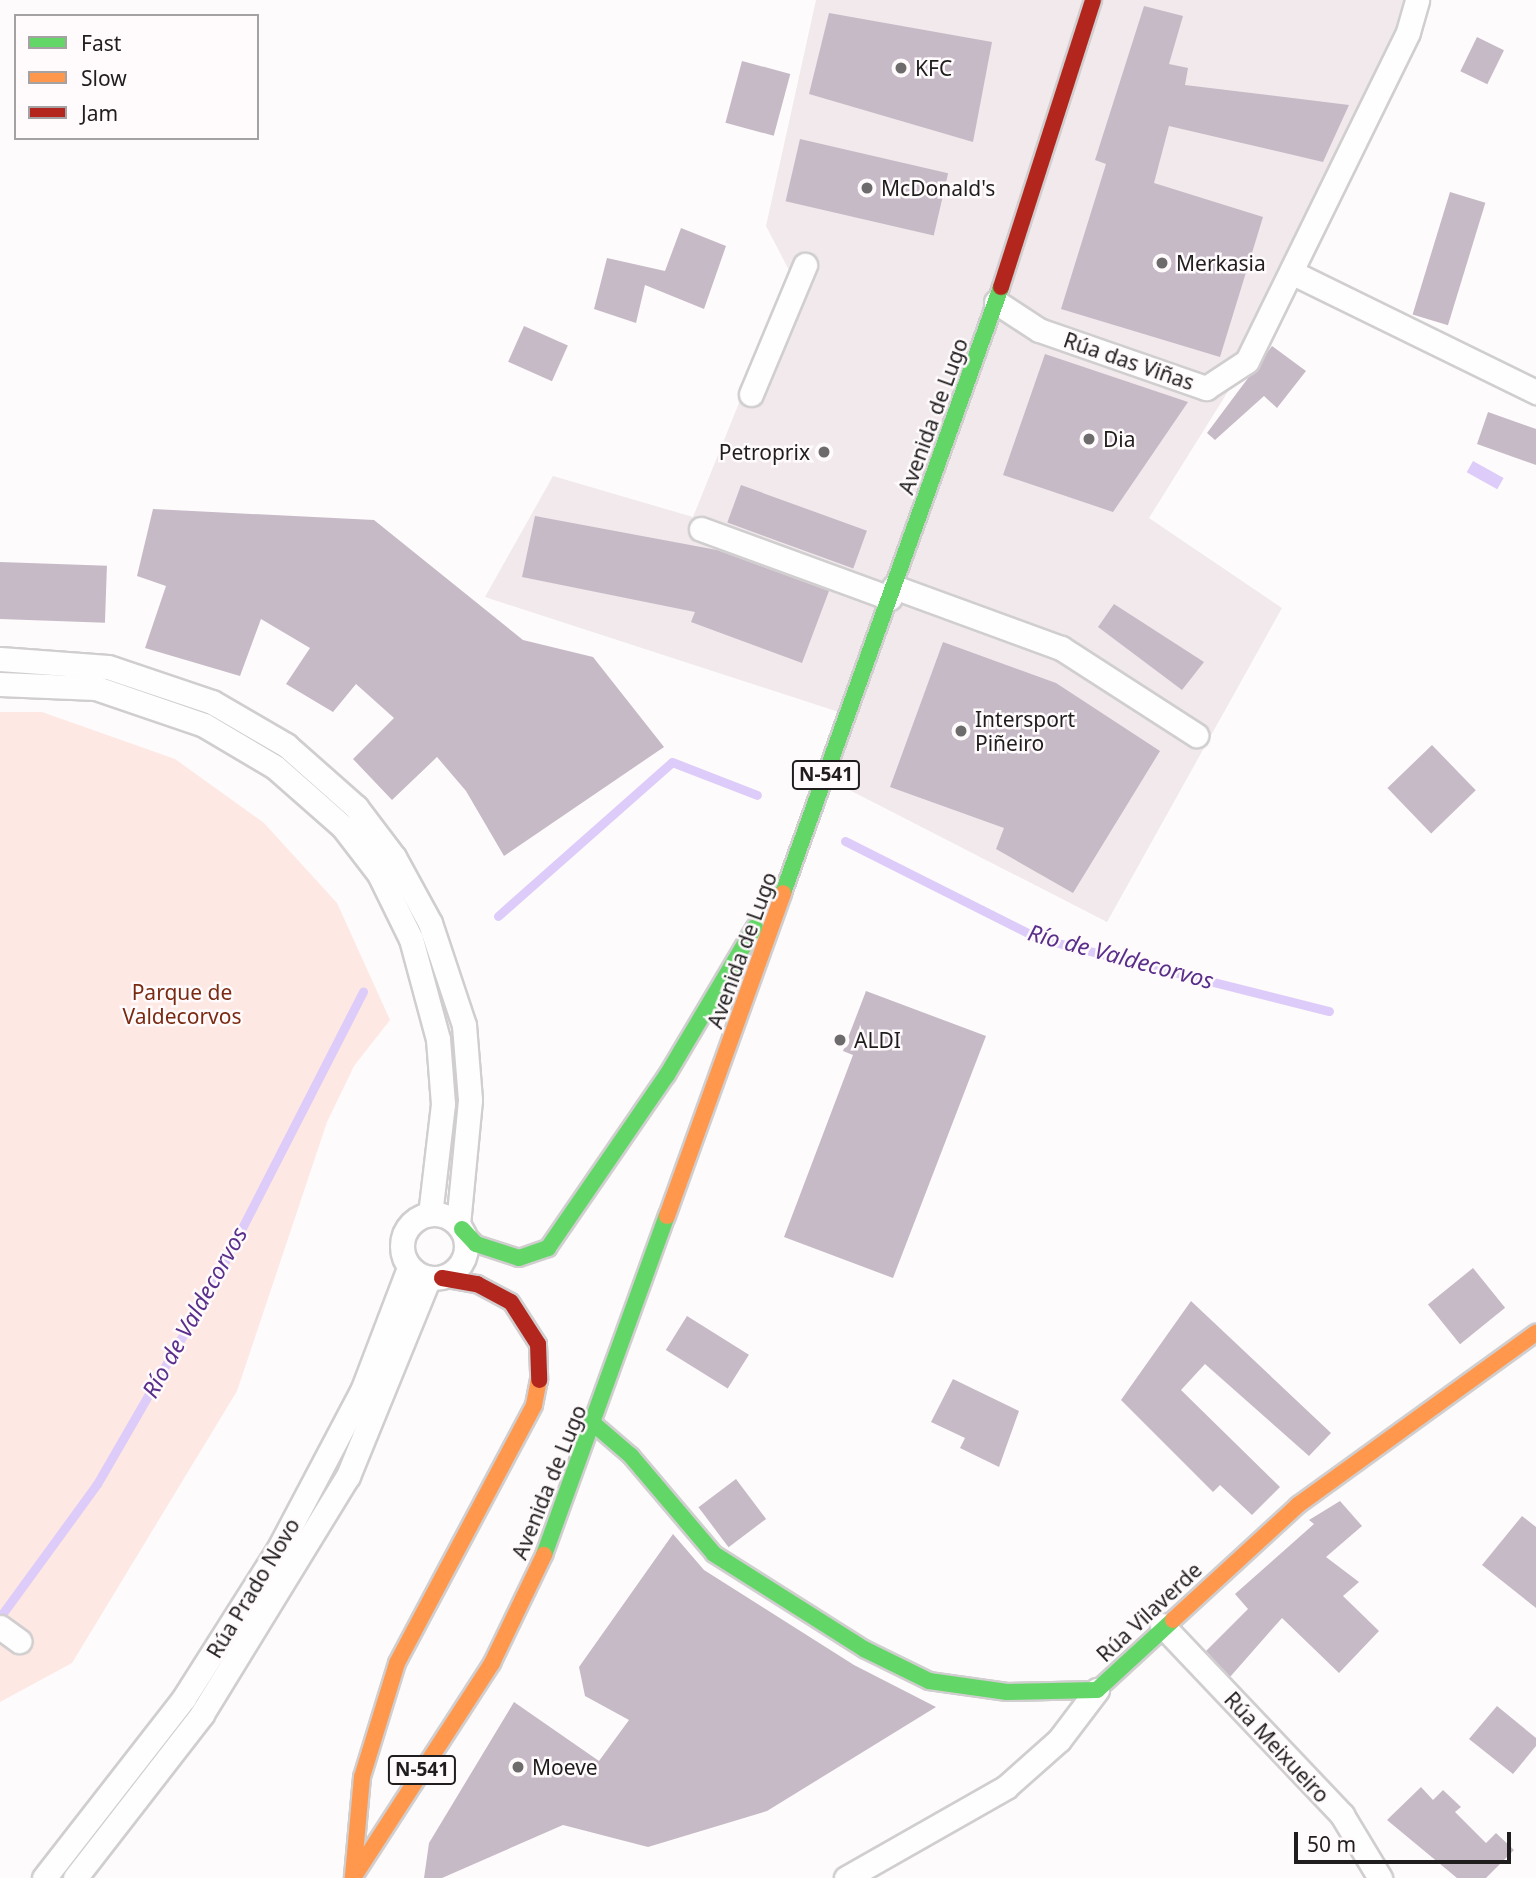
<!DOCTYPE html>
<meta charset="utf-8">
<style>
body{margin:0}
#map{position:relative;width:1536px;height:1878px;overflow:hidden;background:#fefbfc;font-family:"Noto Sans",sans-serif}
div>[style]{position:absolute}
.built>*{inset:0;background:#f1e9ec}
.green>*{inset:0;background:#fde8e3}
.water>*{inset:0;background:#ddcbf9;transform-origin:0 0}
.stream>*{height:9px;margin:-4.5px;padding:0 4.5px;transform-origin:4.5px;border-radius:4.5px;background:#ddcbf9}
.building>*{inset:0;background:#c6bac6;transform-origin:0 0}
.roads{filter:drop-shadow(2px 0 #d0cecf) drop-shadow(-2px 0 #d0cecf) drop-shadow(0 2px #d0cecf) drop-shadow(0 -2px #d0cecf)}
.street>*{height:23px;margin:-11.5px;padding:0 11.5px;transform-origin:11.5px;border-radius:11.5px;background:#fffeff}
.street>.ring{margin:-11.5px;padding:0;box-sizing:content-box;background:none;border:23px solid #fffeff;border-radius:50%}
.fast>*{height:16px;margin:-8px;padding:0 8px;transform-origin:8px;border-radius:8px;background:#63d668}
.slow>*{height:16px;margin:-8px;padding:0 8px;transform-origin:8px;border-radius:8px;background:#ff974d}
.jam>*{height:16px;margin:-8px;padding:0 8px;transform-origin:8px;border-radius:8px;background:#b3261e}
.dots>*{width:19px;height:19px;translate:-50% -50%;box-sizing:border-box;border:4px solid #fffafc;border-radius:50%}
span{translate:-50% -50%;white-space:nowrap;text-align:center;line-height:1.15;-webkit-text-stroke:5px #fffafc;paint-order:stroke}
.shield-label span{padding:2px 5px;background:#fffafc;border:2px solid;border-radius:5px;-webkit-text-stroke-width:0}
.shield-label{font-size:19px;color:#1f1d1e;font-weight:700}
.poi-label{font-size:21px;color:#1f1d1e}
.left{translate:0 -50%;text-align:left}
.right{translate:-100% -50%;text-align:right}
.street-label{font-size:21px;color:#1f1d1e}
.park-label{font-size:21px;color:#7a2a11}
.water-label{font-size:23px;color:#5a2f8b;font-style:italic}
.legend{position:absolute;left:14px;top:14px;width:245px;height:126px;box-sizing:border-box;background:#fffafc;border:2px solid #a5a2a3;margin:0;padding:9px 12px;list-style:none;font-size:21px;color:#1f1d1e}
.legend li{display:flex;align-items:center;gap:14px;height:35px}
.legend b{width:35px;border:2px solid #a5a2a3}
.scale{position:absolute;left:1294px;top:1832px;width:217px;height:32px;box-sizing:border-box;border:4px solid #1f1d1e;border-top:0;padding-left:9px;font-size:21px;line-height:24px;white-space:nowrap;color:#1f1d1e;-webkit-text-stroke:5px #fffafc;paint-order:stroke}
</style>
<div id="map">
<div class="built">
<i style="clip-path:polygon(816px 0,1417px 0,1247px 361px,1149px 518px,1282px 608px,1107px 922px,826px 778px,848px 715px,485px 597px,553px 476px,693px 517px,791px 274px,766px 226px)"></i>
</div>
<div class="green">
<i style="clip-path:polygon(0 712px,42px 712px,175px 759px,264px 823px,337px 903px,390px 1020px,354px 1066px,327px 1122px,237px 1391px,72px 1663px,0 1702px)"></i>
</div>
<div class="water">
<i style="left:1473px;top:461px;width:35px;height:13px;rotate:29deg"></i>
</div>
<div class="stream">
<i style="left:845px;top:841px;width:216px;rotate:26.7deg"></i>
<i style="left:1038px;top:938px;width:300px;rotate:14.1deg"></i>
<i style="left:498px;top:916px;width:232px;rotate:-41.5deg"></i>
<i style="left:672px;top:762px;width:91px;rotate:21.2deg"></i>
<i style="left:0;top:1617px;width:165px;rotate:-53.9deg"></i>
<i style="left:97px;top:1484px;width:246px;rotate:-60deg"></i>
<i style="left:220px;top:1271px;width:314px;rotate:-62.9deg"></i>
</div>
<div class="building">
<i style="clip-path:polygon(1144px 6px,1183px 16px,1169px 64px,1188px 68px,1185px 85px,1349px 105px,1323px 162px,1169px 126px,1154px 183px,1263px 217px,1220px 357px,1061px 309px,1106px 164px,1095px 160px)"></i>
<i style="clip-path:polygon(829px 13px,992px 42px,973px 142px,809px 94px)"></i>
<i style="left:1477px;top:37px;width:30px;height:38px;rotate:26deg"></i>
<i style="left:742px;top:61px;width:50px;height:64px;rotate:15deg"></i>
<i style="left:800px;top:139px;width:152px;height:64px;rotate:13deg"></i>
<i style="left:1450px;top:192px;width:37px;height:128px;rotate:17deg"></i>
<i style="clip-path:polygon(681px 228px,726px 246px,704px 309px,645px 285px,636px 323px,594px 309px,607px 258px,665px 271px)"></i>
<i style="left:524px;top:326px;width:48px;height:39px;rotate:24deg"></i>
<i style="clip-path:polygon(1272px 346px,1306px 371px,1277px 408px,1264px 396px,1215px 440px,1207px 433px)"></i>
<i style="clip-path:polygon(1045px 354px,1188px 402px,1113px 512px,1003px 475px)"></i>
<i style="clip-path:polygon(1488px 412px,1536px 429px,1536px 465px,1477px 444px)"></i>
<i style="left:741px;top:485px;width:134px;height:40px;rotate:20deg"></i>
<i style="clip-path:polygon(153px 509px,374px 520px,523px 640px,593px 657px,664px 747px,504px 856px,466px 791px,437px 757px,392px 800px,353px 759px,394px 718px,356px 684px,333px 712px,286px 684px,310px 648px,261px 619px,240px 676px,145px 648px,166px 586px,137px 576px)"></i>
<i style="clip-path:polygon(535px 516px,717px 550px,829px 591px,802px 663px,691px 622px,695px 612px,522px 577px)"></i>
<i style="left:0;top:562px;width:107px;height:57px;rotate:2deg"></i>
<i style="clip-path:polygon(1114px 604px,1204px 662px,1182px 690px,1098px 627px)"></i>
<i style="clip-path:polygon(943px 642px,1056px 683px,1160px 751px,1073px 893px,996px 849px,1004px 828px,890px 787px)"></i>
<i style="left:1432px;top:745px;width:63px;height:62px;rotate:46deg"></i>
<i style="clip-path:polygon(866px 991px,986px 1036px,893px 1278px,784px 1237px,853px 1055px,843px 1051px)"></i>
<i style="left:1473px;top:1268px;width:51px;height:58px;rotate:51deg"></i>
<i style="clip-path:polygon(1191px 1301px,1331px 1433px,1309px 1456px,1205px 1364px,1181px 1390px,1280px 1487px,1252px 1515px,1220px 1485px,1213px 1492px,1121px 1400px)"></i>
<i style="left:687px;top:1316px;width:73px;height:40px;rotate:32deg"></i>
<i style="clip-path:polygon(953px 1379px,1019px 1411px,999px 1467px,960px 1448px,965px 1438px,931px 1422px)"></i>
<i style="left:736px;top:1479px;width:50px;height:47px;rotate:53deg"></i>
<i style="clip-path:polygon(1340px 1501px,1362px 1526px,1326px 1557px,1359px 1582px,1343px 1596px,1379px 1631px,1339px 1673px,1282px 1618px,1230px 1677px,1206px 1651px,1248px 1609px,1235px 1594px,1314px 1524px,1309px 1520px)"></i>
<i style="clip-path:polygon(1522px 1516px,1536px 1527px,1536px 1608px,1482px 1565px)"></i>
<i style="clip-path:polygon(673px 1534px,704px 1570px,854px 1665px,936px 1707px,767px 1811px,648px 1847px,563px 1825px,442px 1878px,424px 1878px,429px 1843px,514px 1702px,599px 1761px,629px 1720px,585px 1696px,579px 1667px)"></i>
<i style="clip-path:polygon(1497px 1706px,1536px 1738px,1536px 1746px,1513px 1774px,1469px 1739px)"></i>
<i style="clip-path:polygon(1421px 1787px,1433px 1800px,1443px 1790px,1461px 1807px,1455px 1812px,1486px 1843px,1496px 1833px,1514px 1850px,1486px 1878px,1457px 1878px,1387px 1820px)"></i>
</div>
<div class="roads">
<div class="street">
<i style="left:1293px;top:273px;width:271px;rotate:26.1deg"></i>
<i style="left:996px;top:302px;width:51px;rotate:33.1deg"></i>
<i style="left:1039px;top:330px;width:177px;rotate:19.2deg"></i>
<i style="left:1206px;top:388px;width:49px;rotate:-33.4deg"></i>
<i style="left:1247px;top:361px;width:366px;rotate:-63.9deg"></i>
<i style="left:1408px;top:32px;width:33px;rotate:-74deg"></i>
<i style="left:751px;top:394px;width:140px;rotate:-67.3deg"></i>
<i style="left:701px;top:529px;width:201px;rotate:20.1deg"></i>
<i style="left:894px;top:587px;width:178px;rotate:20.1deg"></i>
<i style="left:1061px;top:648px;width:161px;rotate:32.8deg"></i>
<i style="left:0;top:659px;width:108px;rotate:4.2deg"></i>
<i style="left:108px;top:667px;width:110px;rotate:18.6deg"></i>
<i style="left:212px;top:702px;width:86px;rotate:30.2deg"></i>
<i style="left:286px;top:745px;width:94px;rotate:41.5deg"></i>
<i style="left:356px;top:807px;width:63px;rotate:52.8deg"></i>
<i style="left:394px;top:857px;width:75px;rotate:61.4deg"></i>
<i style="left:430px;top:923px;width:108px;rotate:71.6deg"></i>
<i style="left:464px;top:1025px;width:75px;rotate:85.4deg"></i>
<i style="left:470px;top:1100px;width:125px;rotate:95.5deg"></i>
<i style="left:0;top:684px;width:96px;rotate:2.4deg"></i>
<i style="left:96px;top:688px;width:114px;rotate:18.9deg"></i>
<i style="left:204px;top:725px;width:82px;rotate:30.6deg"></i>
<i style="left:275px;top:767px;width:91px;rotate:41.4deg"></i>
<i style="left:343px;top:827px;width:59px;rotate:52.5deg"></i>
<i style="left:379px;top:874px;width:72px;rotate:63.8deg"></i>
<i style="left:411px;top:939px;width:104px;rotate:74.9deg"></i>
<i style="left:438px;top:1039px;width:65px;rotate:85.6deg"></i>
<i style="left:443px;top:1104px;width:111px;rotate:96.7deg"></i>
<i class="ring" style="left:402px;top:1214px;width:41px;height:41px"></i>
<i style="left:1162px;top:1625px;width:262px;rotate:46.5deg"></i>
<i style="left:1342px;top:1815px;width:74px;rotate:58.9deg"></i>
<i style="left:0;top:1627px;width:24px;rotate:36deg"></i>
<i style="left:44px;top:1878px;width:228px;rotate:-52.1deg"></i>
<i style="left:184px;top:1698px;width:175px;rotate:-57.6deg"></i>
<i style="left:278px;top:1550px;width:180px;rotate:-62.2deg"></i>
<i style="left:362px;top:1391px;width:132px;rotate:-69.1deg"></i>
<i style="left:75px;top:1878px;width:207px;rotate:-52.2deg"></i>
<i style="left:202px;top:1714px;width:279px;rotate:-58.5deg"></i>
<i style="left:348px;top:1476px;width:214px;rotate:-67.8deg"></i>
<i style="left:846px;top:1878px;width:184px;rotate:-29.6deg"></i>
<i style="left:1006px;top:1787px;width:71px;rotate:-41.6deg"></i>
<i style="left:1059px;top:1740px;width:63px;rotate:-52.8deg"></i>
</div>
<div class="fast">
<i style="left:783px;top:893px;width:644px;rotate:-70.21deg"></i>
<i style="left:462px;top:1229px;width:21px;rotate:47deg"></i>
<i style="left:476px;top:1244px;width:45px;rotate:18deg"></i>
<i style="left:519px;top:1258px;width:31px;rotate:-19deg"></i>
<i style="left:548px;top:1248px;width:210px;rotate:-55.5deg"></i>
<i style="left:667px;top:1075px;width:172px;rotate:-59.3deg"></i>
<i style="left:595px;top:1425px;width:48px;rotate:40.7deg"></i>
<i style="left:631px;top:1456px;width:128px;rotate:49.7deg"></i>
<i style="left:714px;top:1554px;width:178px;rotate:32.3deg"></i>
<i style="left:864px;top:1649px;width:72px;rotate:26.2deg"></i>
<i style="left:929px;top:1681px;width:79px;rotate:8deg"></i>
<i style="left:1007px;top:1692px;width:90px;rotate:-1.3deg"></i>
<i style="left:1097px;top:1690px;width:103px;rotate:-42.6deg"></i>
<i style="left:544px;top:1555px;width:361px;rotate:-70.1deg"></i>
</div>
<div class="slow">
<i style="left:667px;top:1216px;width:343px;rotate:-70.2deg"></i>
<i style="left:1173px;top:1620px;width:170px;rotate:-42.6deg"></i>
<i style="left:1298px;top:1505px;width:294px;rotate:-35.9deg"></i>
<i style="left:353px;top:1876px;width:99px;rotate:-84.8deg"></i>
<i style="left:362px;top:1777px;width:119px;rotate:-72.9deg"></i>
<i style="left:397px;top:1663px;width:292px;rotate:-62deg"></i>
<i style="left:534px;top:1405px;width:25px;rotate:-79deg"></i>
<i style="left:353px;top:1878px;width:256px;rotate:-57.1deg"></i>
<i style="left:492px;top:1663px;width:120px;rotate:-64.3deg"></i>
</div>
<div class="jam">
<i style="left:1001px;top:287px;width:301px;rotate:-72.2deg"></i>
<i style="left:442px;top:1278px;width:36px;rotate:10deg"></i>
<i style="left:477px;top:1284px;width:38px;rotate:28deg"></i>
<i style="left:511px;top:1302px;width:50px;rotate:57.3deg"></i>
<i style="left:538px;top:1344px;width:36px;rotate:88deg"></i>
</div>
</div>
<div class="dots">
<i style="left:901px;top:68px;background:#6d6b6c"></i>
<i style="left:867px;top:188px;background:#6d6b6c"></i>
<i style="left:1162px;top:263px;background:#6d6b6c"></i>
<i style="left:1089px;top:439px;background:#6d6b6c"></i>
<i style="left:824px;top:452px;background:#6d6b6c"></i>
<i style="left:961px;top:731px;background:#6d6b6c"></i>
<i style="left:840px;top:1040px;background:#6d6b6c"></i>
<i style="left:518px;top:1767px;background:#6d6b6c"></i>
</div>
<div class="shield-label">
<span style="left:826px;top:775px">N-541</span>
<span style="left:422px;top:1770px">N-541</span>
</div>
<div class="poi-label">
<span class="left" style="left:915px;top:68px">KFC</span>
<span class="left" style="left:881px;top:188px">McDonald's</span>
<span class="left" style="left:1176px;top:263px">Merkasia</span>
<span class="left" style="left:1103px;top:439px">Dia</span>
<span class="right" style="left:810px;top:452px">Petroprix</span>
<span class="left" style="left:975px;top:731px">Intersport<br>Piñeiro</span>
<span class="left" style="left:854px;top:1040px">ALDI</span>
<span class="left" style="left:532px;top:1767px">Moeve</span>
</div>
<div class="street-label">
<span style="left:1129px;top:361px;rotate:19deg">Rúa das Viñas</span>
<span style="left:933px;top:416px;rotate:-70deg">Avenida de Lugo</span>
<span style="left:742px;top:950px;rotate:-70deg">Avenida de Lugo</span>
<span style="left:549px;top:1482px;rotate:-68deg">Avenida de Lugo</span>
<span style="left:253px;top:1588px;rotate:-59deg">Rúa Prado Novo</span>
<span style="left:1149px;top:1612px;rotate:-43deg">Rúa Vilaverde</span>
<span style="left:1277px;top:1747px;rotate:47deg">Rúa Meixueiro</span>
</div>
<div class="park-label">
<span style="left:182px;top:1004px">Parque de<br>Valdecorvos</span>
</div>
<div class="water-label">
<span style="left:1121px;top:956px;rotate:15deg">Río de Valdecorvos</span>
<span style="left:194px;top:1312px;rotate:-61deg">Río de Valdecorvos</span>
</div>
<ul class="legend">
<li><b style="height:9px;background:#63d668"></b>Fast</li>
<li><b style="height:9px;background:#ff974d"></b>Slow</li>
<li><b style="height:9px;background:#b3261e"></b>Jam</li>
</ul>
<div class="scale">50 m</div>
</div>
